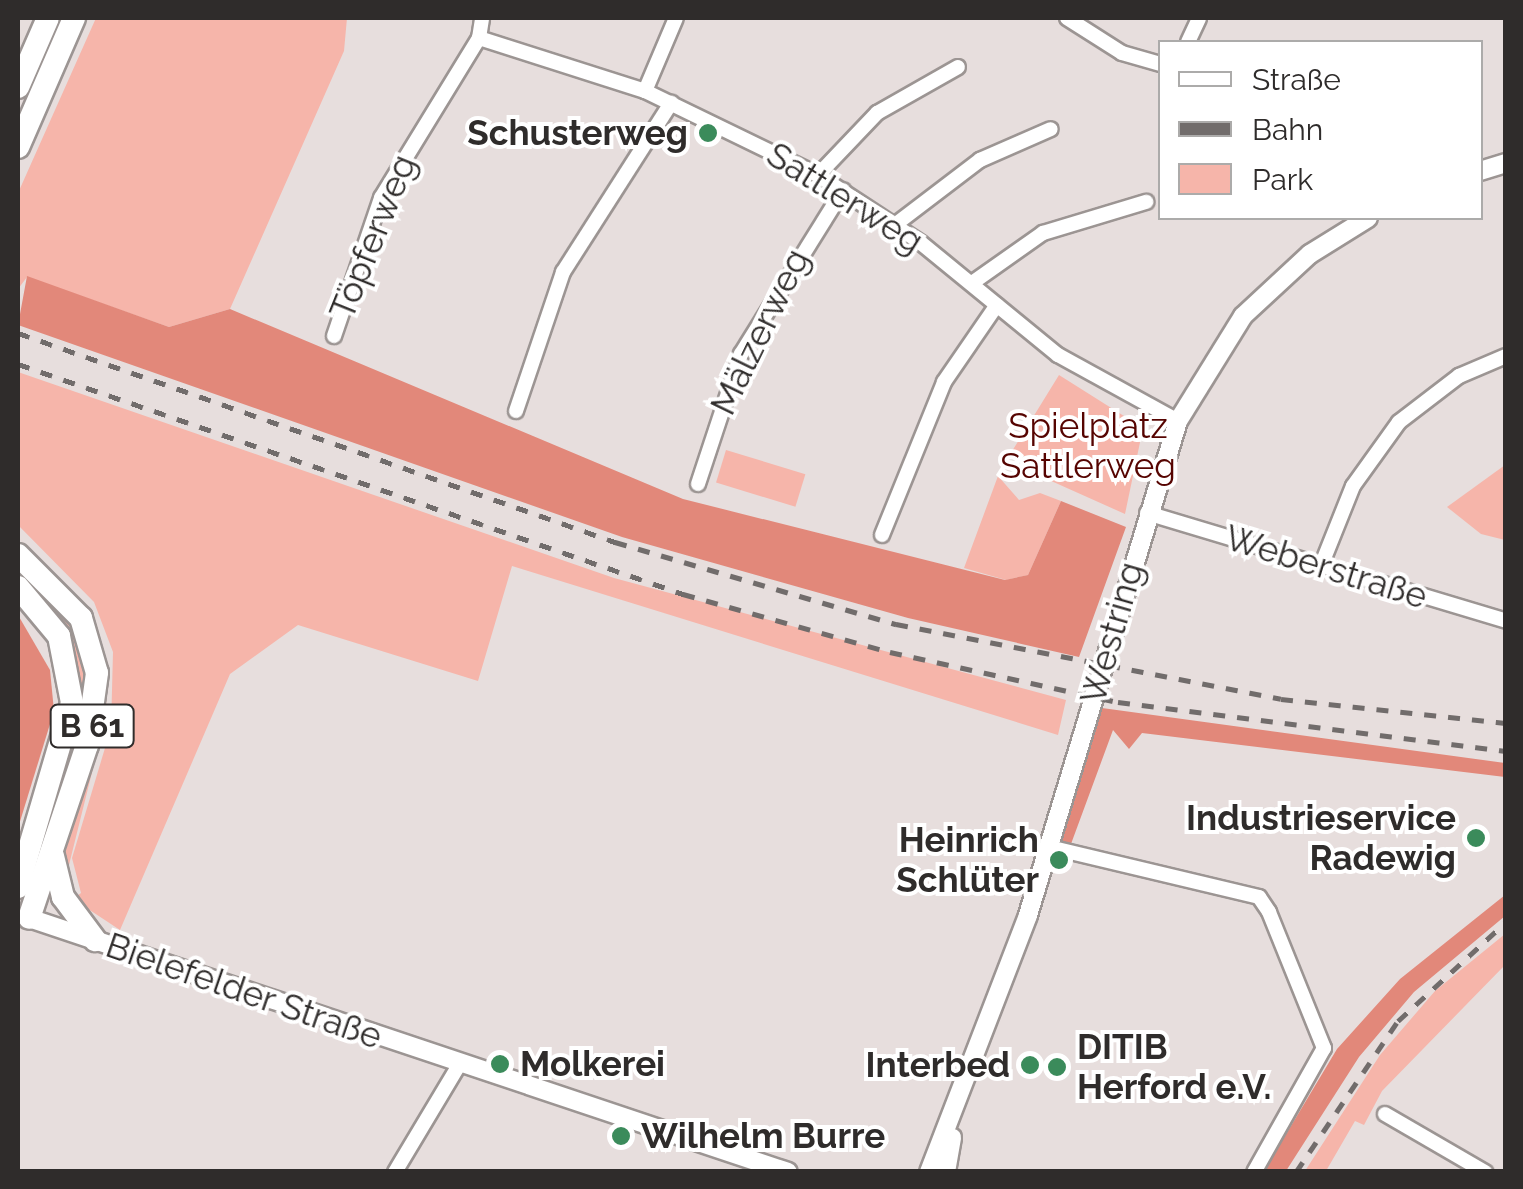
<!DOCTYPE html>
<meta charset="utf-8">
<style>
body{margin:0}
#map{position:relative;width:1523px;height:1189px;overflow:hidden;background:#e7dedd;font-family:Raleway,sans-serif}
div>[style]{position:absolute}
.green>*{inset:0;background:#f6b5aa;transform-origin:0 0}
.forest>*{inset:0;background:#e2887a}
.roads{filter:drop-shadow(2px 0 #9c9593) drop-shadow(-2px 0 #9c9593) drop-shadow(0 2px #9c9593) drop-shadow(0 -2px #9c9593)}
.minor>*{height:14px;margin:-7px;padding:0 7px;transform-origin:7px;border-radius:7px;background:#fff}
.tertiary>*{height:18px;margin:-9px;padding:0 9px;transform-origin:9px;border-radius:9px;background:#fff}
.trunk>*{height:22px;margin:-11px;padding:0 11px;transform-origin:11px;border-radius:11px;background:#fff}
.rail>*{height:5px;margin-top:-2.5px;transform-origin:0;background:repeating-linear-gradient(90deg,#716c6b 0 12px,transparent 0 24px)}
.dots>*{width:28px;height:28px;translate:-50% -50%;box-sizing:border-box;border:5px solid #fff;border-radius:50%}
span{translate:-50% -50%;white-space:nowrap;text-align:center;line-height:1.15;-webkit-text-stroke:8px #fff;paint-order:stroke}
.shield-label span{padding:2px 8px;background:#fff;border:2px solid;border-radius:8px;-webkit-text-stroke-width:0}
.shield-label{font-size:32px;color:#2f2c2b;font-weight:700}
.poi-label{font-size:35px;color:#2f2c2b;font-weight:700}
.right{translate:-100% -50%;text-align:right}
.left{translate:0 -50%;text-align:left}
.street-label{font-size:35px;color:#2f2c2b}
.park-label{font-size:35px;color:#560401}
.frame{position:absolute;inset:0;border:20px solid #2f2c2b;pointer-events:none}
.legend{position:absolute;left:1158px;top:40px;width:325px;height:180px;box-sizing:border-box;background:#fff;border:2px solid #acabaa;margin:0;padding:12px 18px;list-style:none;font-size:30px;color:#2f2c2b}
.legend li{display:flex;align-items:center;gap:20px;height:50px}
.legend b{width:50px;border:2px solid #acabaa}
</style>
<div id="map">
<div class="green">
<i style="clip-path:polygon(96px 18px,347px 18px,344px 51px,230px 309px,169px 327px,27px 277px,18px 289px,18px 193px)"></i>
<i style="clip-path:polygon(18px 372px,614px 578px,1066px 700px,1058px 735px,512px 566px,478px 681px,298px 625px,230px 674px,120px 930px,73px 899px,81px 893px,72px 858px,111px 728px,113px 652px,94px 602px,18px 525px)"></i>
<i style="clip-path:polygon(1059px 375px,1143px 428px,1125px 514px,1049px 480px,1036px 456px,1009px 456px)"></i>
<i style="left:726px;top:450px;width:83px;height:34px;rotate:17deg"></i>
<i style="clip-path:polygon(1505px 465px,1506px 465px,1505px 540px,1481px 534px,1447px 507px)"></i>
<i style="clip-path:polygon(998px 476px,1019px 500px,1040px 493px,1061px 501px,1028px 575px,1006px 580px,964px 568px)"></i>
<i style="clip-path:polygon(18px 537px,86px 606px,107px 669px,106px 716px,67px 873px,62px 855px,101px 722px,74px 595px)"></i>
<i style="clip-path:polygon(18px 563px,60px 600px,86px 653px,89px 712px,29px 884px,79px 710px,65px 631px,18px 577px)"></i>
<i style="clip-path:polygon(1505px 934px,1505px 965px,1382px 1091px,1364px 1125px,1355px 1121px,1326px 1171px,1305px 1171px,1380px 1055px,1435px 991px)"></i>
</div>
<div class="forest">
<i style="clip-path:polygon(27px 276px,169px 327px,230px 309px,683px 499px,1005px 580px,1028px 575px,1061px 501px,1126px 527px,1079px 657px,908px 618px,622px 537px,18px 325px)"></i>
<i style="clip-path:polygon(18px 615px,50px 670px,54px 711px,18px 828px)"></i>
<i style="clip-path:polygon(1102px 708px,1505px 763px,1505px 777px,1142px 733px,1129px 749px,1113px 730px,1064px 863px,1055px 862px)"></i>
<i style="clip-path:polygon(1505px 895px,1505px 916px,1414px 992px,1359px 1057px,1286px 1171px,1264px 1171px,1337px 1049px,1400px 979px)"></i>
</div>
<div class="roads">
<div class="minor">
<i style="left:1067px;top:18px;width:65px;rotate:32.5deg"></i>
<i style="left:1122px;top:53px;width:40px;rotate:16deg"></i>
<i style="left:479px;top:38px;width:174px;rotate:17.7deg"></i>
<i style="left:645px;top:91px;width:192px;rotate:25.9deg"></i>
<i style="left:818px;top:175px;width:123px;rotate:33.4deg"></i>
<i style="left:921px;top:243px;width:177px;rotate:39.3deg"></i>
<i style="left:1058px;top:355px;width:137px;rotate:28.8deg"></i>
<i style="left:1188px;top:42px;width:26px;rotate:-65deg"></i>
<i style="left:645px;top:91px;width:79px;rotate:-67deg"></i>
<i style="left:818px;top:175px;width:86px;rotate:-46.4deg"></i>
<i style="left:877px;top:113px;width:93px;rotate:-29.6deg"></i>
<i style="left:896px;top:224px;width:106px;rotate:-37.3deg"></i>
<i style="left:980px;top:160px;width:77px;rotate:-23.6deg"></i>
<i style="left:972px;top:283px;width:87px;rotate:-35.2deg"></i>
<i style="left:1043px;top:233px;width:108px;rotate:-16.8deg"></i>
<i style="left:334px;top:336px;width:146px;rotate:-71.2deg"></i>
<i style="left:381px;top:198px;width:188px;rotate:-58.5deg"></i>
<i style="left:479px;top:38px;width:20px;rotate:-81deg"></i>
<i style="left:516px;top:411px;width:147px;rotate:-71.3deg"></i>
<i style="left:563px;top:272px;width:201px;rotate:-57.4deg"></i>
<i style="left:698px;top:484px;width:137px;rotate:-71.7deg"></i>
<i style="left:741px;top:354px;width:193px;rotate:-58.1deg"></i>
<i style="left:1147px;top:513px;width:375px;rotate:16.7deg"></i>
<i style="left:882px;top:535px;width:165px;rotate:-67.9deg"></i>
<i style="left:944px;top:382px;width:93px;rotate:-55.5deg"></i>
<i style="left:1321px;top:566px;width:86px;rotate:-68.2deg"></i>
<i style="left:1353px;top:486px;width:79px;rotate:-54.3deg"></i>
<i style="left:1399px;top:422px;width:76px;rotate:-37.5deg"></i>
<i style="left:1459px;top:376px;width:51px;rotate:-23.1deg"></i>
<i style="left:1049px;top:847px;width:216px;rotate:13.4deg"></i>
<i style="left:1259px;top:897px;width:18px;rotate:56deg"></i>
<i style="left:1269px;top:912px;width:147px;rotate:68deg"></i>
<i style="left:1324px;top:1048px;width:142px;rotate:119.4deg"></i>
<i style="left:1385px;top:1114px;width:116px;rotate:30.1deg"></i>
<i style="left:395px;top:1172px;width:125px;rotate:-59.1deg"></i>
</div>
<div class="tertiary">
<i style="left:1480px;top:171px;width:27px;rotate:-17deg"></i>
<i style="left:29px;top:918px;width:800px;rotate:18.5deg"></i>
<i style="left:929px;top:1172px;width:275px;rotate:-68.9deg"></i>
<i style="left:1028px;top:915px;width:516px;rotate:-73.11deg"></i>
<i style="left:1178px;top:421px;width:123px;rotate:-58.2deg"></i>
<i style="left:1243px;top:316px;width:91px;rotate:-42.8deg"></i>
<i style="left:1310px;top:254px;width:68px;rotate:-31.8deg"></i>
<i style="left:946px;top:1172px;width:35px;rotate:-80deg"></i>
</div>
<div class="trunk">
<i style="left:18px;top:87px;width:75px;rotate:-66.5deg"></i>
<i style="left:18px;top:147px;width:141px;rotate:-66.5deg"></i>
<i style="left:18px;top:555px;width:89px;rotate:45deg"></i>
<i style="left:81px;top:618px;width:57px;rotate:73.8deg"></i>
<i style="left:97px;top:673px;width:73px;rotate:97.9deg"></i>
<i style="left:87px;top:745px;width:182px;rotate:108.5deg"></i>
<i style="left:18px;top:587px;width:64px;rotate:50.1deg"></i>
<i style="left:59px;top:636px;width:68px;rotate:79deg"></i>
<i style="left:72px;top:703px;width:192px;rotate:106.4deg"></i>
<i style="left:53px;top:856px;width:42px;rotate:76.3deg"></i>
<i style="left:63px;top:897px;width:54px;rotate:53.3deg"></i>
</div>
</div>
<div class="rail">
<i style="left:18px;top:333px;width:633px;rotate:19.29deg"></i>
<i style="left:615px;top:542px;width:293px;rotate:16.3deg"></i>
<i style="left:896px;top:624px;width:392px;rotate:11deg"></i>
<i style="left:1281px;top:699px;width:226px;rotate:6.1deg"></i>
<i style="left:18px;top:364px;width:704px;rotate:19.08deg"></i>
<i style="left:683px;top:594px;width:215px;rotate:15.7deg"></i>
<i style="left:890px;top:652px;width:233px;rotate:12.4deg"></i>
<i style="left:1118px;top:702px;width:391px;rotate:7.2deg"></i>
<i style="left:1296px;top:1172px;width:182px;rotate:-56deg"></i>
<i style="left:1398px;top:1021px;width:147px;rotate:-42.5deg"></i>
</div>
<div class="dots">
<i style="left:708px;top:133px;background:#3b8b5b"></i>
<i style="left:1476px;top:838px;background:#3b8b5b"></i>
<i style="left:1059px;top:860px;background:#3b8b5b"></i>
<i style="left:500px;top:1064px;background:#3b8b5b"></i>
<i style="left:1030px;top:1065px;background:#3b8b5b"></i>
<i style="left:1057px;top:1067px;background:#3b8b5b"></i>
<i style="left:621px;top:1136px;background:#3b8b5b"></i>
</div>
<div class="shield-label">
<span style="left:92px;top:726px">B 61</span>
</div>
<div class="poi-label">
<span class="right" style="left:688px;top:133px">Schusterweg</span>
<span class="right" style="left:1456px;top:838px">Industrieservice<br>Radewig</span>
<span class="right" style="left:1039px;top:860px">Heinrich<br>Schlüter</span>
<span class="left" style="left:1077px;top:1067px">DITIB<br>Herford e.V.</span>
<span class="left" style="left:520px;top:1064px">Molkerei</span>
<span class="right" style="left:1010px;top:1065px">Interbed</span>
<span class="left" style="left:641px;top:1136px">Wilhelm Burre</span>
</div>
<div class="street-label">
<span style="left:845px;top:198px;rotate:32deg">Sattlerweg</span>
<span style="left:373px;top:237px;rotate:-68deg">Töpferweg</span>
<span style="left:760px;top:332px;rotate:-64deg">Mälzerweg</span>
<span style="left:1326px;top:567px;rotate:17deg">Weberstraße</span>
<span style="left:1112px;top:633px;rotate:-74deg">Westring</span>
<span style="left:244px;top:991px;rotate:19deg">Bielefelder Straße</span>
</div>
<div class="park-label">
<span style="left:1088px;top:446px">Spielplatz<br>Sattlerweg</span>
</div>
<div class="frame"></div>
<ul class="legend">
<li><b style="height:12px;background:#fff"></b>Straße</li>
<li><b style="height:12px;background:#716c6b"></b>Bahn</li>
<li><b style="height:28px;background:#f6b5aa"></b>Park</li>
</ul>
</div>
